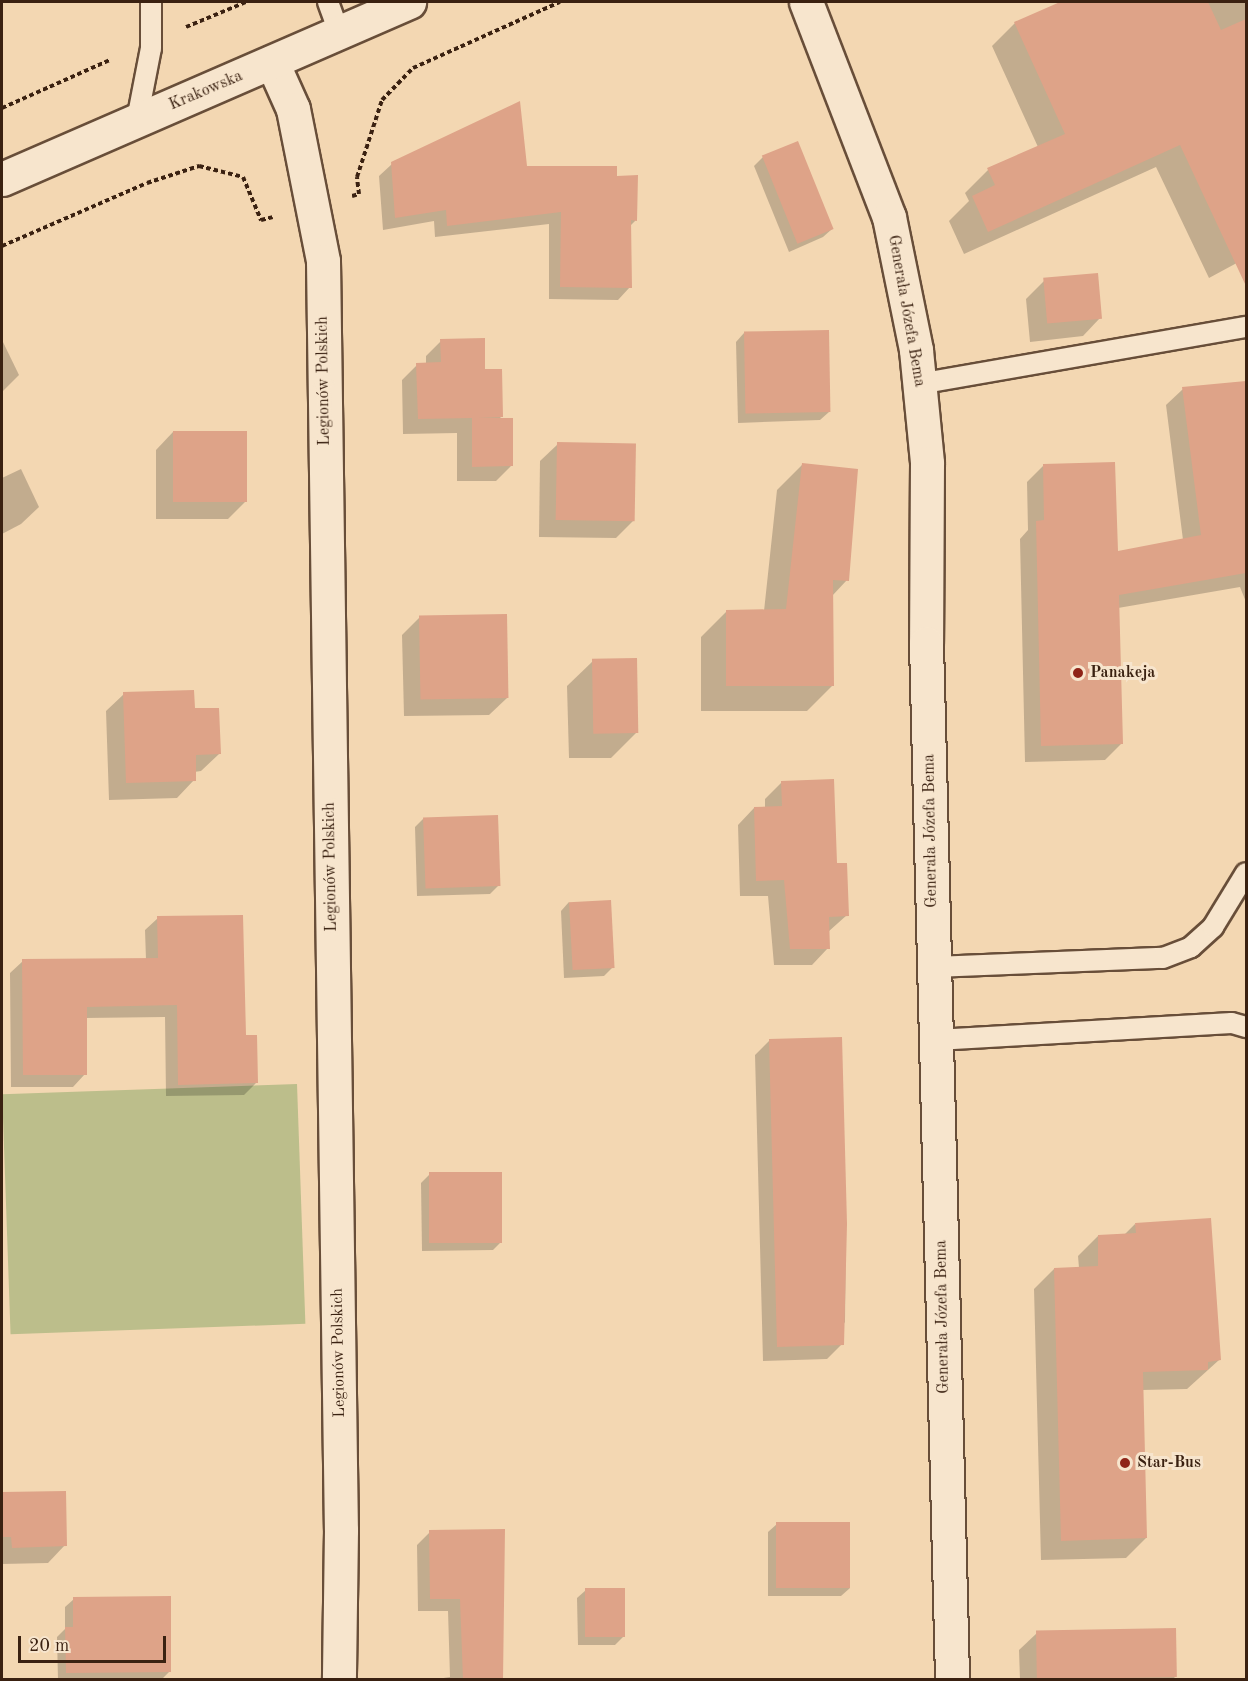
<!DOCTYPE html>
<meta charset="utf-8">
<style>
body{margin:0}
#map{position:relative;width:1248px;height:1681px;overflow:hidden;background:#f3d7b2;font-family:"Old Standard TT",serif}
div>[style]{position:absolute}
.green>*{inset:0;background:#bcbe8b;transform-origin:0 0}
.shadow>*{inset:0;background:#0003}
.building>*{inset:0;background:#dea388;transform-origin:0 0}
.path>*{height:4px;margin-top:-2px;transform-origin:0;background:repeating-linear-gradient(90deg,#3a2111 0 4.5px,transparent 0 7.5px)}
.roads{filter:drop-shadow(2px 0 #684e39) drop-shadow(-2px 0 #684e39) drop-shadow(0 2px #684e39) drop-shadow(0 -2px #684e39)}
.service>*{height:20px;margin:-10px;padding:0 10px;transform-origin:10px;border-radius:10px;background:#f7e5cd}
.minor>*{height:33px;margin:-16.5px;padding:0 16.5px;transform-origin:16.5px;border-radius:16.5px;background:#f7e5cd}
.secondary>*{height:33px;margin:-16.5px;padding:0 16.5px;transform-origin:16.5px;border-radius:16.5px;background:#f7e5cd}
.dots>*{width:16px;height:16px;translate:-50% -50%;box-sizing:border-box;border:3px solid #f7e5cd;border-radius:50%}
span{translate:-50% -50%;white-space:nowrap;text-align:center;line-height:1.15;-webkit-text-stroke:6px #f7e5cd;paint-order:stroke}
.street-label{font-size:16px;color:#3a2111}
.poi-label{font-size:16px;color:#3a2111;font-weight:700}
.left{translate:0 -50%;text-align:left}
.frame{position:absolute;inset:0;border:3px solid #3a2111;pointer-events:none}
.scale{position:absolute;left:18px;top:1636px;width:148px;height:27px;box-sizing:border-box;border:3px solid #3a2111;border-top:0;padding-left:8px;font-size:18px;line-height:21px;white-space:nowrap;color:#3a2111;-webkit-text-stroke:4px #f7e5cd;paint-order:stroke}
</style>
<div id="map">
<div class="green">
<i style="left:297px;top:1084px;width:240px;height:295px;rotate:88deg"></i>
</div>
<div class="shadow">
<i style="clip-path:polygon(1063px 2px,1246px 2px,1246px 258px,1209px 278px,1156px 167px,964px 254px,949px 221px,969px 201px,965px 193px,988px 170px,1038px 147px,992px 46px,1015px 23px)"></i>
<i style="clip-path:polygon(763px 157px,832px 229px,823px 237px,789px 252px,754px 166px)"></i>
<i style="clip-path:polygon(392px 164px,525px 167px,615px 177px,636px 220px,630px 226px,630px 287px,618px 300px,549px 299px,549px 224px,435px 237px,434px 221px,383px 230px,379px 176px)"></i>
<i style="clip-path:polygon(1044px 281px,1100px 318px,1083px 336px,1030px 342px,1026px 299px)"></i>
<i style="clip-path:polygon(744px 333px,829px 412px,820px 420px,738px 423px,736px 342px)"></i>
<i style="clip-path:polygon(2px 340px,19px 375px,2px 392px)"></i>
<i style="clip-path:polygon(441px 341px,484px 371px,501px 417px,499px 419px,511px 466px,496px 481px,457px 481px,457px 433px,403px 434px,402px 380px,417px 365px,426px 364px,426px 356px)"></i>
<i style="clip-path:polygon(1246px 382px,1246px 602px,1240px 587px,1118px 608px,1121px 744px,1105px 760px,1025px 762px,1020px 539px,1028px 530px,1027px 482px,1043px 466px,1116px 552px,1183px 540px,1166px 405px,1183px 389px)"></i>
<i style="clip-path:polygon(173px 432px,246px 501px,228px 519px,156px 519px,156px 450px)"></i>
<i style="clip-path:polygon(558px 444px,634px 520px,616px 538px,539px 537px,540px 461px)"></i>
<i style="clip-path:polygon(802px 465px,847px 580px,832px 596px,832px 686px,807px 711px,701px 711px,701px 637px,727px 611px,764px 611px,777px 490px)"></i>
<i style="clip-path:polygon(21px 469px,39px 507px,21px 524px,2px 534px,2px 478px)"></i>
<i style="clip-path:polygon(420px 617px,507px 698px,489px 715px,404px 716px,402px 635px)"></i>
<i style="clip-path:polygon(593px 661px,637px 732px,611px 758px,569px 758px,567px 686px)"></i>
<i style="clip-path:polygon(124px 694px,193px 710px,219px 754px,201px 771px,194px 772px,194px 780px,177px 798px,109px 800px,106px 711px)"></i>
<i style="clip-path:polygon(782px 782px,836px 865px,847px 915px,828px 932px,828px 948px,812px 965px,774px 965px,768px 896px,740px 896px,738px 825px,754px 808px,765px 808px,765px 799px)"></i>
<i style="clip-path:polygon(424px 818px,498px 886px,490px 894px,417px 896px,415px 827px)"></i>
<i style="clip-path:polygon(569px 902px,612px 968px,604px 976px,564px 978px,561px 911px)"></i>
<i style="clip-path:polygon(158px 918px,256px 1083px,244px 1095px,166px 1096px,165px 1017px,85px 1018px,85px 1074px,73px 1087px,11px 1087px,10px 973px,23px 961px,146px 960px,145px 930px)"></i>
<i style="clip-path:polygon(770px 1040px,846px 1224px,845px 1322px,842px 1326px,842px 1344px,827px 1359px,763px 1361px,755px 1055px)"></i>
<i style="clip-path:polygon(430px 1174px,501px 1242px,493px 1250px,422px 1251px,421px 1183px)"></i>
<i style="clip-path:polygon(1135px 1224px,1219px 1360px,1187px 1389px,1142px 1390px,1146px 1538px,1126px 1558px,1041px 1560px,1034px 1289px,1054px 1269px,1079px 1268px,1078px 1256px,1098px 1236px,1124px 1235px)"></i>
<i style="clip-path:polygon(65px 1492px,65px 1545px,48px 1563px,2px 1564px,2px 1493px)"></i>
<i style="clip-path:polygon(777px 1524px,850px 1588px,841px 1596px,768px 1596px,768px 1532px)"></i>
<i style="clip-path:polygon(430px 1532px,502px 1680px,430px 1680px,450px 1677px,448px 1611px,418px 1611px,417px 1545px)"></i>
<i style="clip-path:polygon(586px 1590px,624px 1636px,615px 1645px,578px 1645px,577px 1598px)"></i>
<i style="clip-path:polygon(74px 1599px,170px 1671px,161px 1680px,58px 1680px,57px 1637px,65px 1629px,65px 1607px)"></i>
<i style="clip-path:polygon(1037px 1633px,1176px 1676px,1172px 1680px,1020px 1680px,1019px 1650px)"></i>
</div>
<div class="building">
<i style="clip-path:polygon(1060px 2px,1208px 2px,1221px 30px,1246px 19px,1246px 286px,1180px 145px,988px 232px,972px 196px,995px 185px,987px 168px,1065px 134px,1014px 22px)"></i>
<i style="clip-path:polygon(520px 101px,527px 166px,617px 166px,617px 176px,638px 175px,637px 221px,631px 220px,632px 288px,560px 287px,561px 212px,447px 226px,446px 210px,395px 218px,391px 162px)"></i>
<i style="left:798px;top:141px;width:95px;height:39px;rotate:68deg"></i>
<i style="left:1098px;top:273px;width:46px;height:55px;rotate:85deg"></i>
<i style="left:829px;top:330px;width:82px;height:85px;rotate:89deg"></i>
<i style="clip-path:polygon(485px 338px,485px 369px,502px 369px,503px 417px,478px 418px,513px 418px,513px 466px,472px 467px,472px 418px,418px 419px,416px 363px,441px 362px,440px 339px)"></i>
<i style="clip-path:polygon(1246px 381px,1246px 573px,1119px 595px,1123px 744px,1041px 746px,1036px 521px,1044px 520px,1043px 464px,1115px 462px,1118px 551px,1201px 535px,1182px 387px)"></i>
<i style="left:173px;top:431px;width:74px;height:71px"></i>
<i style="left:557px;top:442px;width:79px;height:78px;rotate:1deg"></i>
<i style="clip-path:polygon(802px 463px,858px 469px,849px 581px,833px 580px,834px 686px,726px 686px,726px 610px,786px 609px)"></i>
<i style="left:507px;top:614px;width:84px;height:88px;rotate:89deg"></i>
<i style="left:637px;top:658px;width:75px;height:45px;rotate:89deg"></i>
<i style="clip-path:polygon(194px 690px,195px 708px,219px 708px,221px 754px,196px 755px,196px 781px,126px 783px,123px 692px)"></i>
<i style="clip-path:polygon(834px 779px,837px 863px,847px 863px,849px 916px,829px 917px,830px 949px,790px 949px,784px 880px,756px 881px,754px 807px,782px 806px,781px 781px)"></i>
<i style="left:498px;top:815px;width:71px;height:75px;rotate:88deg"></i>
<i style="left:611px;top:900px;width:68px;height:42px;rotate:87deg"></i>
<i style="clip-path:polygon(243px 915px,246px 1035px,257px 1035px,258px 1083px,178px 1085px,177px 1005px,87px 1007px,87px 1075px,23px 1075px,22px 959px,158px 958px,157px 916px)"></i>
<i style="clip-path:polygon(842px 1037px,847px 1224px,844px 1345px,777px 1347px,769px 1039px)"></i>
<i style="left:429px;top:1172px;width:73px;height:71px"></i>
<i style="clip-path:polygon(1211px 1218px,1221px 1360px,1208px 1362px,1208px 1370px,1143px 1372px,1147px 1538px,1061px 1541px,1054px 1268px,1098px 1266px,1098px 1235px,1136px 1233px,1135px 1223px)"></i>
<i style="clip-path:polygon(66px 1491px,67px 1546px,12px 1548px,11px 1537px,2px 1537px,2px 1492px)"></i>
<i style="left:776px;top:1522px;width:74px;height:66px"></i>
<i style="clip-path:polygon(505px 1529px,503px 1680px,463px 1680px,460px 1599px,430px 1599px,429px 1530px)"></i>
<i style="left:585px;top:1588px;width:40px;height:49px"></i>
<i style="clip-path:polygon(171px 1596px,171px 1672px,66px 1673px,65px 1627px,73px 1627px,73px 1597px)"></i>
<i style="left:1176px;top:1628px;width:49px;height:140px;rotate:89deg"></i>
</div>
<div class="path">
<i style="left:186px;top:27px;width:65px;rotate:-22.6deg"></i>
<i style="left:2px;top:108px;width:118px;rotate:-24deg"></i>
<i style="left:352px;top:196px;width:7px;rotate:-16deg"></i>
<i style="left:359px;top:194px;width:17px;rotate:-97deg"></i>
<i style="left:357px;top:177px;width:81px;rotate:-72deg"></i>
<i style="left:382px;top:100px;width:45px;rotate:-45.9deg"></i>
<i style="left:413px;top:68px;width:161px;rotate:-24.2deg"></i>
<i style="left:2px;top:246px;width:158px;rotate:-23.5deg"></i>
<i style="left:147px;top:183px;width:55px;rotate:-18.1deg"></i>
<i style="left:199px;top:166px;width:45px;rotate:14deg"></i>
<i style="left:243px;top:177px;width:47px;rotate:67.3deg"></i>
<i style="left:261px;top:220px;width:12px;rotate:-14deg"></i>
</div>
<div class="roads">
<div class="service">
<i style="left:328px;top:2px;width:32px;rotate:70deg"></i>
<i style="left:137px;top:120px;width:73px;rotate:-79deg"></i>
<i style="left:151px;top:48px;width:46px;rotate:-90deg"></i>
<i style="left:919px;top:384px;width:332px;rotate:-9.9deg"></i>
<i style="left:934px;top:967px;width:229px;rotate:-2.3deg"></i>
<i style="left:1163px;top:958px;width:30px;rotate:-21deg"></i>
<i style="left:1191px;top:947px;width:30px;rotate:-42deg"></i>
<i style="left:1213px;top:927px;width:63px;rotate:-58.6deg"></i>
<i style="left:936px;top:1040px;width:296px;rotate:-3.3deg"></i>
<i style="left:1232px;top:1023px;width:15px;rotate:16deg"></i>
</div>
<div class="minor">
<i style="left:806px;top:2px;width:230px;rotate:68.9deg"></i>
<i style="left:889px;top:217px;width:136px;rotate:78.5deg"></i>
<i style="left:916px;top:350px;width:114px;rotate:84.4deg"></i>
<i style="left:927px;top:463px;width:180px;rotate:90.3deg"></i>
<i style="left:926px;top:643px;width:1037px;rotate:88.56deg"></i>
<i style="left:272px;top:62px;width:51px;rotate:65.9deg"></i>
<i style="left:293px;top:109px;width:155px;rotate:78.8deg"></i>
<i style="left:323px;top:261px;width:1269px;rotate:89.19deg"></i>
<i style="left:341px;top:1530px;width:150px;rotate:90.8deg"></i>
</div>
<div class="secondary">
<i style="left:2px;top:179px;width:444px;rotate:-23.5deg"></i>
</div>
</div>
<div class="dots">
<i style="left:1078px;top:673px;background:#8f2418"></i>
<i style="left:1125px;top:1463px;background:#8f2418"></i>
</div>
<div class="street-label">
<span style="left:206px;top:91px;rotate:-23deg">Krakowska</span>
<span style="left:906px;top:311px;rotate:80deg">Generała Józefa Bema</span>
<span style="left:324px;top:381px;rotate:-91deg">Legionów Polskich</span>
<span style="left:931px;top:831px;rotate:-91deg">Generała Józefa Bema</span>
<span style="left:331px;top:867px;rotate:-91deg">Legionów Polskich</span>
<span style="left:943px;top:1317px;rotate:-91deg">Generała Józefa Bema</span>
<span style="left:339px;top:1353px;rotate:-91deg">Legionów Polskich</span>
</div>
<div class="poi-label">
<span class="left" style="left:1090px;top:673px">Panakeja</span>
<span class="left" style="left:1137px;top:1463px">Star-Bus</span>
</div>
<div class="frame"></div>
<div class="scale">20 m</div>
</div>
